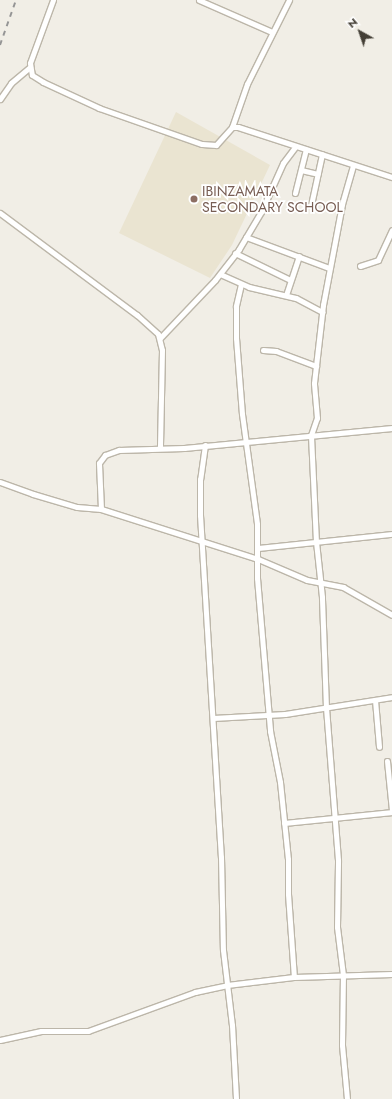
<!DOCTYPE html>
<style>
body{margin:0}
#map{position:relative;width:392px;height:1099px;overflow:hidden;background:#f1eee6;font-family:Jost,sans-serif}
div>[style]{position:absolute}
.education>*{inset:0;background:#eae4d1}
.roads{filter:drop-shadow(1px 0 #bcb6a9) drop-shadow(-1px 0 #bcb6a9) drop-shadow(0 1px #bcb6a9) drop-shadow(0 -1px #bcb6a9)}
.minor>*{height:5px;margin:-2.5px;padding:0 2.5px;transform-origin:2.5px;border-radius:2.5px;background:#fff}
.rail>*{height:2px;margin-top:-1px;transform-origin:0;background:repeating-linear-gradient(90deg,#959595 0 5px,transparent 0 10px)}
.dots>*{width:11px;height:11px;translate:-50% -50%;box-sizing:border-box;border:2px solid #fff;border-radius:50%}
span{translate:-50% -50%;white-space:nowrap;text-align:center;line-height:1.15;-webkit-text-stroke:3.5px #fff;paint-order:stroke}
.education-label{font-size:14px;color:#785e54}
.left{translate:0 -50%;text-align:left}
.north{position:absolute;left:340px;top:12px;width:40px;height:40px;-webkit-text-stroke:3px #fff;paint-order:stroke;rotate:320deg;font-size:11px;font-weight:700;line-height:16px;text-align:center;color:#443f36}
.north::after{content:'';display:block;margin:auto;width:14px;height:18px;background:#443f36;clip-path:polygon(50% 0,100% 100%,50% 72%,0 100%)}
</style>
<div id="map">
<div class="education">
<i style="clip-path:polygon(176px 112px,270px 165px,232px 245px,210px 278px,119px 233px)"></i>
</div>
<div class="roads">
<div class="minor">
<i style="left:53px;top:0;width:67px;rotate:110.1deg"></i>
<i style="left:30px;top:63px;width:12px;rotate:81deg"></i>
<i style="left:32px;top:75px;width:13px;rotate:32deg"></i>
<i style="left:43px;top:82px;width:62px;rotate:24.9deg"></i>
<i style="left:99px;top:108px;width:109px;rotate:19.3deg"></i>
<i style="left:202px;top:144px;width:14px;rotate:4deg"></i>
<i style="left:216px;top:145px;width:24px;rotate:-48deg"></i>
<i style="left:232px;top:127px;width:6px"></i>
<i style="left:238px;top:127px;width:162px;rotate:18deg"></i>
<i style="left:199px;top:0;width:80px;rotate:23.7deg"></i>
<i style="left:0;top:99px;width:19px;rotate:-55deg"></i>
<i style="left:11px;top:83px;width:25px;rotate:-40deg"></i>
<i style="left:232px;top:127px;width:46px;rotate:-70.8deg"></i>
<i style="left:247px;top:84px;width:94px;rotate:-63.4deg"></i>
<i style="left:301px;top:170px;width:17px;rotate:13deg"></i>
<i style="left:295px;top:193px;width:45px;rotate:-76deg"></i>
<i style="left:311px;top:205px;width:52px;rotate:-77.8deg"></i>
<i style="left:0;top:213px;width:171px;rotate:36.7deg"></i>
<i style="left:137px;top:315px;width:28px;rotate:42deg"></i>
<i style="left:158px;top:334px;width:16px;rotate:76deg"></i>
<i style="left:162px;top:350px;width:98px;rotate:91.2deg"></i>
<i style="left:246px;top:237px;width:89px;rotate:20.5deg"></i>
<i style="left:235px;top:253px;width:61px;rotate:26.1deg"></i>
<i style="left:360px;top:266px;width:19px;rotate:-18deg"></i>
<i style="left:378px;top:260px;width:33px;rotate:-65deg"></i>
<i style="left:220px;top:274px;width:32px;rotate:24deg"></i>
<i style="left:249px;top:287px;width:48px;rotate:13.2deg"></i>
<i style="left:296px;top:298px;width:30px;rotate:28deg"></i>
<i style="left:241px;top:284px;width:23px;rotate:103deg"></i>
<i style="left:236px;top:306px;width:32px;rotate:90deg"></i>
<i style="left:236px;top:338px;width:76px;rotate:85.5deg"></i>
<i style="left:242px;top:414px;width:111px;rotate:82.2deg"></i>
<i style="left:257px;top:524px;width:54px;rotate:90deg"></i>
<i style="left:257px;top:578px;width:154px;rotate:85.1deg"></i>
<i style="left:270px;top:731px;width:52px;rotate:78.9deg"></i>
<i style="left:280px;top:782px;width:77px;rotate:84.1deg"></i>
<i style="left:288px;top:859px;width:35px;rotate:90deg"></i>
<i style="left:288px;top:894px;width:83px;rotate:85.9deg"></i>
<i style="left:286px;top:295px;width:41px;rotate:-71.6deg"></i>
<i style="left:160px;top:338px;width:80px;rotate:-46.5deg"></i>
<i style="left:215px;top:280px;width:39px;rotate:-52deg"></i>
<i style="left:239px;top:249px;width:43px;rotate:-59.3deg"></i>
<i style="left:261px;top:212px;width:54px;rotate:-65.8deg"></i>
<i style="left:283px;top:163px;width:21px;rotate:-53deg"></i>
<i style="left:263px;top:350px;width:13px;rotate:4deg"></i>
<i style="left:276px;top:351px;width:43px;rotate:20.6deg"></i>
<i style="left:205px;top:445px;width:34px;rotate:98deg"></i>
<i style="left:200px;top:479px;width:36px;rotate:90deg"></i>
<i style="left:200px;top:515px;width:343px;rotate:86.5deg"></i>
<i style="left:221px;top:857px;width:93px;rotate:88.8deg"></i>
<i style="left:223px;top:950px;width:76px;rotate:83.2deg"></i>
<i style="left:232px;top:1025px;width:74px;rotate:86.9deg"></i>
<i style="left:0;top:482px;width:35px;rotate:20deg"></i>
<i style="left:33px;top:494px;width:46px;rotate:16.5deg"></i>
<i style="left:77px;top:507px;width:24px;rotate:5deg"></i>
<i style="left:101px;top:509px;width:165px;rotate:17.7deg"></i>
<i style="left:258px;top:559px;width:53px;rotate:23.2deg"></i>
<i style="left:307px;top:580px;width:37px;rotate:11deg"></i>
<i style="left:343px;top:587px;width:56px;rotate:29.7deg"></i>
<i style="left:101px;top:509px;width:46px;rotate:-92.5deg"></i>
<i style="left:99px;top:463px;width:10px;rotate:-53deg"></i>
<i style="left:105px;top:455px;width:15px;rotate:-20deg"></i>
<i style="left:119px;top:450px;width:65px;rotate:-1.8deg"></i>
<i style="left:184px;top:448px;width:209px;rotate:-5.5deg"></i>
<i style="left:258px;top:548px;width:135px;rotate:-6deg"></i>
<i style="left:375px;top:700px;width:47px;rotate:85.1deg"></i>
<i style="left:213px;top:718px;width:72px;rotate:-3.2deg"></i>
<i style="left:285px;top:714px;width:108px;rotate:-9deg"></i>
<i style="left:387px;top:761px;width:49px;rotate:84.2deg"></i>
<i style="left:284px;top:823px;width:109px;rotate:-5.8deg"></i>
<i style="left:0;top:1040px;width:42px;rotate:-12.4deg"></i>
<i style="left:41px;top:1031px;width:47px"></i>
<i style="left:88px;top:1031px;width:114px;rotate:-20deg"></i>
<i style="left:195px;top:992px;width:33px;rotate:-12deg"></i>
<i style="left:227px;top:985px;width:67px;rotate:-6.8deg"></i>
<i style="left:294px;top:977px;width:98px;rotate:-1.8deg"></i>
<i style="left:347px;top:1099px;width:54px;rotate:-95.3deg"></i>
<i style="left:342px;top:1045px;width:70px;rotate:-89.2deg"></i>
<i style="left:343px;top:975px;width:48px;rotate:-97.1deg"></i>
<i style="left:337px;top:927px;width:67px;rotate:-89.1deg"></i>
<i style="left:338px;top:860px;width:152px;rotate:-94.5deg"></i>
<i style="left:326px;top:708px;width:111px;rotate:-92.1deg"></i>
<i style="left:322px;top:597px;width:55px;rotate:-96.2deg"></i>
<i style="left:316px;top:542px;width:107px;rotate:-92.7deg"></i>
<i style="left:311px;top:435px;width:18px;rotate:-71deg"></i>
<i style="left:317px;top:418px;width:35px;rotate:-95deg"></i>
<i style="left:314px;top:383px;width:79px;rotate:-83.4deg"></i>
<i style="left:323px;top:305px;width:103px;rotate:-79.3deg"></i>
<i style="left:342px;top:204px;width:40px;rotate:-74deg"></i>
</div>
</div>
<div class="rail">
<i style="left:0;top:45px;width:48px;rotate:-70.4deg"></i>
</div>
<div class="dots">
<i style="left:194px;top:199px;background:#8d6e63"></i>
</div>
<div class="education-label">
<span class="left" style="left:202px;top:199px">IBINZAMATA<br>SECONDARY SCHOOL</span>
</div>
<div class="north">N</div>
</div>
